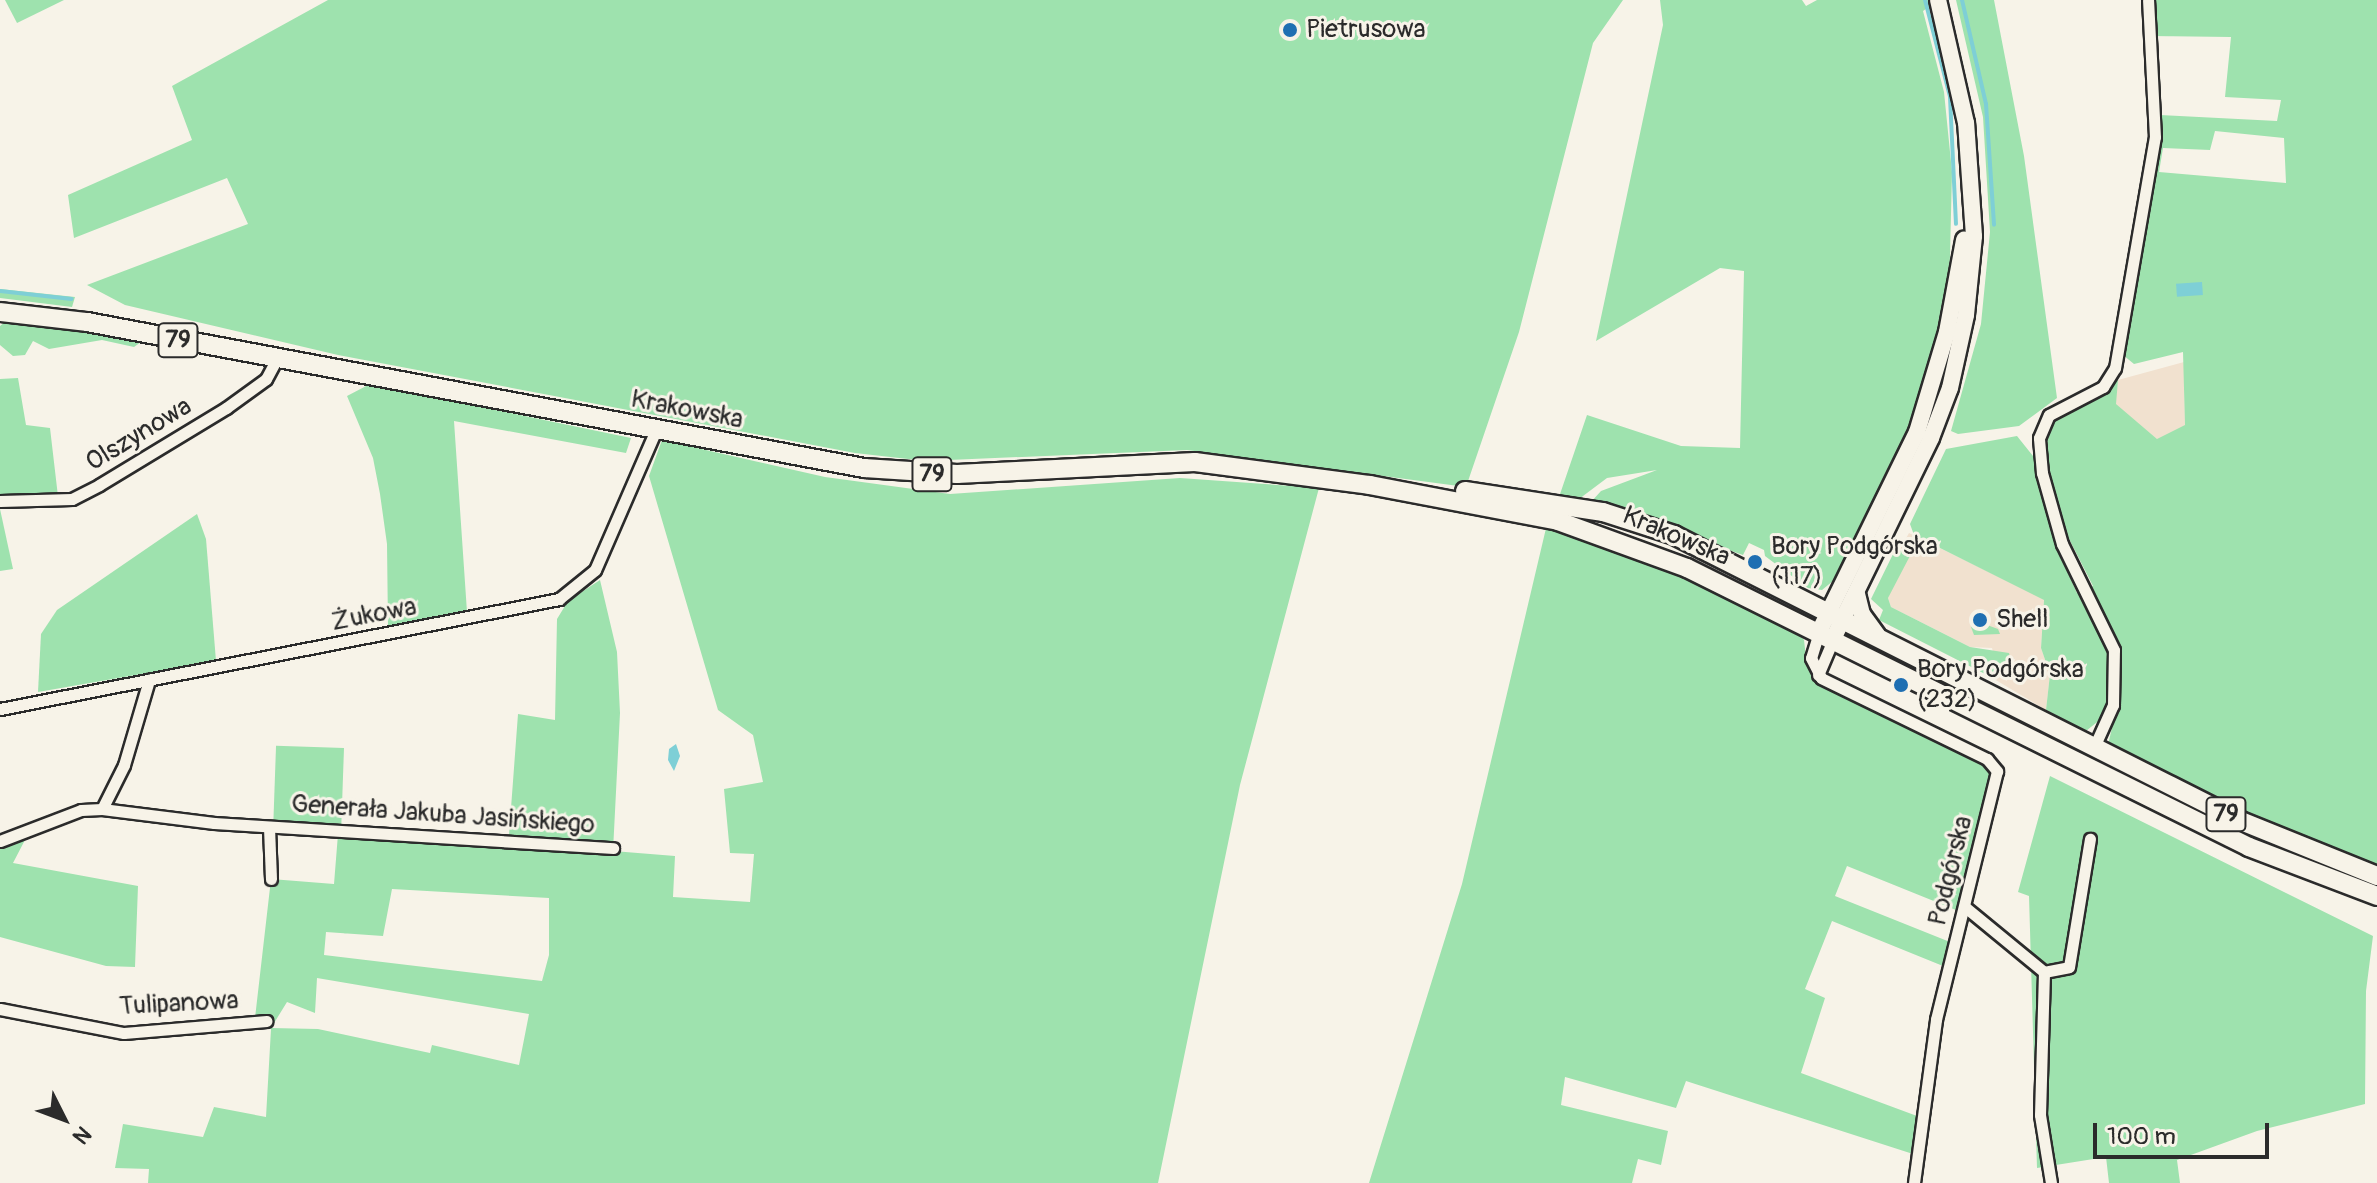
<!DOCTYPE html>
<meta charset="utf-8">
<style>
body{margin:0}
#map{position:relative;width:2377px;height:1183px;overflow:hidden;background:#f7f3e8;font-family:Pangolin,sans-serif}
div>[style]{position:absolute}
.built>*{inset:0;background:#f1e1cf}
.green>*{inset:0;background:#9ee2ae;transform-origin:0 0}
.water>*{inset:0;background:#7ecfd6;transform-origin:0 0}
.stream>*{height:4px;margin:-2px;padding:0 2px;transform-origin:2px;border-radius:2px;background:#7ecfd6}
.roads{filter:drop-shadow(2px 0 #2b2b2b) drop-shadow(-2px 0 #2b2b2b) drop-shadow(0 2px #2b2b2b) drop-shadow(0 -2px #2b2b2b)}
.minor>*{height:11px;margin:-5.5px;padding:0 5.5px;transform-origin:5.5px;border-radius:5.5px;background:#f7f3e8}
.secondary>*{height:16px;margin:-8px;padding:0 8px;transform-origin:8px;border-radius:8px;background:#f7f3e8}
.primary>*{height:18px;margin:-9px;padding:0 9px;transform-origin:9px;border-radius:9px;background:#f7f3e8}
.dots>*{width:22px;height:22px;translate:-50% -50%;box-sizing:border-box;border:4px solid #f7f3e8;border-radius:50%}
span{translate:-50% -50%;white-space:nowrap;text-align:center;line-height:1.15;-webkit-text-stroke:6px #f7f3e8;paint-order:stroke}
.shield-label span{padding:2px 6px;background:#f7f3e8;border:2px solid;border-radius:6px;-webkit-text-stroke-width:0}
.shield-label{font-size:24px;color:#2b2b2b;font-weight:700}
.poi-label{font-size:26px;color:#2b2b2b}
.left{translate:0 -50%;text-align:left}
.street-label{font-size:26px;color:#2b2b2b}
.north{position:absolute;left:24px;top:1079px;width:80px;height:80px;-webkit-text-stroke:6px #f7f3e8;paint-order:stroke;rotate:132deg;font-size:22px;font-weight:700;line-height:32px;text-align:center;color:#2b2b2b}
.north::after{content:'';display:block;margin:auto;width:28px;height:36px;background:#2b2b2b;clip-path:polygon(50% 0,100% 100%,50% 72%,0 100%)}
.scale{position:absolute;left:2093px;top:1123px;width:176px;height:36px;box-sizing:border-box;border:4px solid #2b2b2b;border-top:0;padding-left:10px;font-size:24px;line-height:28px;white-space:nowrap;color:#2b2b2b;-webkit-text-stroke:6px #f7f3e8;paint-order:stroke}
</style>
<div id="map">
<div class="built">
<i style="clip-path:polygon(2184px 362px,2185px 426px,2158px 440px,2115px 404px,2118px 380px)"></i>
<i style="clip-path:polygon(1909px 533px,2044px 599px,2041px 648px,2050px 674px,2046px 710px,1989px 676px,1999px 677px,1992px 648px,1970px 647px,1891px 607px,1888px 598px,1906px 550px,1900px 549px)"></i>
</div>
<div class="green">
<i style="clip-path:polygon(5px 0,64px 0,17px 23px)"></i>
<i style="clip-path:polygon(328px 0,1623px 0,1593px 43px,1519px 332px,1466px 487px,1187px 450px,926px 461px,855px 453px,338px 355px,125px 305px,87px 285px,248px 224px,227px 178px,74px 238px,68px 195px,192px 140px,172px 86px)"></i>
<i style="clip-path:polygon(1660px 0,1802px 0,1806px 6px,1817px 0,1928px 0,1930px 6px,1923px 11px,1944px 92px,1952px 172px,1949px 298px,1910px 428px,1839px 576px,1822px 590px,1808px 588px,1765px 556px,1764px 550px,1749px 543px,1743px 555px,1591px 502px,1601px 491px,1657px 470px,1607px 478px,1579px 499px,1558px 500px,1587px 415px,1681px 446px,1740px 448px,1744px 271px,1720px 268px,1596px 341px,1663px 25px)"></i>
<i style="clip-path:polygon(1956px 0,1994px 0,2024px 156px,2057px 398px,2019px 426px,1958px 434px,1951px 431px,1981px 324px,1990px 232px,1983px 117px)"></i>
<i style="clip-path:polygon(evenodd,2152px 0,2377px 0,2377px 866px,2247px 815px,2108px 745px,2117px 706px,2086px 731px,2046px 710px,2050px 674px,2041px 648px,2044px 600px,1914px 535px,1910px 524px,1946px 449px,2017px 436px,2037px 461px,2056px 546px,2077px 593px,2093px 586px,2061px 523px,2046px 456px,2046px 429px,2053px 418px,2118px 380px,2116px 404px,2157px 439px,2185px 425px,2183px 352px,2134px 364px,2123px 355px,2160px 115px,2277px 121px,2281px 100px,2225px 97px,2231px 37px,2154px 36px,2152px 0,2215px 131px,2284px 138px,2286px 183px,2159px 172px,2163px 148px,2210px 150px,2215px 131px)"></i>
<i style="clip-path:polygon(0 289px,75px 297px,72px 307px,0 298px)"></i>
<i style="clip-path:polygon(5px 322px,67px 330px,141px 342px,134px 347px,102px 340px,49px 349px,33px 341px,25px 355px,13px 356px,0 345px,0 326px)"></i>
<i style="clip-path:polygon(18px 378px,26px 425px,50px 428px,59px 505px,0 508px,0 379px)"></i>
<i style="clip-path:polygon(370px 384px,631px 438px,626px 453px,454px 421px,467px 612px,388px 628px,387px 544px,380px 494px,373px 458px,347px 396px)"></i>
<i style="clip-path:polygon(evenodd,662px 440px,825px 477px,950px 494px,1180px 478px,1319px 488px,1240px 785px,1158px 1183px,148px 1183px,149px 1169px,115px 1168px,123px 1124px,203px 1137px,214px 1107px,266px 1117px,271px 1029px,255px 1029px,255px 1018px,271px 879px,334px 884px,338px 834px,555px 850px,556px 840px,509px 835px,518px 714px,555px 720px,557px 619px,568px 601px,600px 580px,617px 652px,620px 713px,613px 851px,675px 856px,673px 897px,750px 902px,754px 854px,730px 853px,724px 789px,763px 782px,753px 735px,718px 710px,649px 476px,662px 440px,392px 889px,549px 898px,549px 955px,542px 981px,324px 955px,326px 932px,383px 936px,392px 889px,662px 440px,317px 978px,529px 1014px,519px 1065px,432px 1045px,430px 1053px,318px 1029px,271px 1028px,287px 1002px,315px 1013px,317px 978px)"></i>
<i style="clip-path:polygon(0 509px,13px 569px,0 571px)"></i>
<i style="clip-path:polygon(197px 514px,206px 539px,216px 661px,38px 692px,41px 634px,57px 610px)"></i>
<i style="clip-path:polygon(1547px 524px,1680px 574px,1798px 632px,1804px 640px,1807px 666px,1818px 682px,1989px 768px,1991px 785px,1956px 910px,1847px 866px,1835px 896px,1950px 942px,1943px 966px,1832px 921px,1805px 989px,1825px 998px,1801px 1073px,1917px 1116px,1913px 1154px,1686px 1081px,1676px 1108px,1565px 1077px,1561px 1105px,1668px 1131px,1661px 1165px,1638px 1159px,1632px 1183px,1369px 1183px,1462px 884px)"></i>
<i style="clip-path:polygon(1895px 550px,1912px 552px,1888px 598px,1891px 607px,1970px 647px,2009px 653px,2012px 666px,2005px 676px,1989px 676px,1879px 620px,1883px 610px,1871px 599px)"></i>
<i style="clip-path:polygon(1976px 621px,1998px 629px,2000px 634px,1974px 635px,1971px 627px)"></i>
<i style="left:344px;top:748px;width:76px;height:68px;rotate:92deg"></i>
<i style="clip-path:polygon(2050px 776px,2373px 936px,2366px 991px,2365px 1104px,2257px 1131px,2177px 1160px,2180px 1183px,2109px 1183px,2106px 1157px,2037px 1168px,2029px 896px,2018px 892px)"></i>
<i style="clip-path:polygon(26px 838px,13px 863px,138px 886px,135px 967px,106px 966px,0 937px,0 845px)"></i>
</div>
<div class="water">
<i style="left:2202px;top:282px;width:13px;height:26px;rotate:86deg"></i>
<i style="clip-path:polygon(676px 744px,680px 756px,674px 771px,668px 760px,669px 749px)"></i>
</div>
<div class="stream">
<i style="left:1925px;top:0;width:100px;rotate:75.5deg"></i>
<i style="left:1950px;top:97px;width:127px;rotate:87.3deg"></i>
<i style="left:1962px;top:0;width:107px;rotate:77deg"></i>
<i style="left:1986px;top:104px;width:121px;rotate:86.2deg"></i>
<i style="left:0;top:291px;width:72px;rotate:6.3deg"></i>
</div>
<div class="roads">
<div class="minor">
<i style="left:0;top:501px;width:72px;rotate:-1.6deg"></i>
<i style="left:72px;top:499px;width:30px;rotate:-27deg"></i>
<i style="left:99px;top:485px;width:149px;rotate:-31.2deg"></i>
<i style="left:226px;top:408px;width:49px;rotate:-35.9deg"></i>
<i style="left:266px;top:379px;width:24px;rotate:-62deg"></i>
<i style="left:1819px;top:632px;width:27px;rotate:107deg"></i>
<i style="left:1811px;top:658px;width:22px;rotate:63deg"></i>
<i style="left:1821px;top:678px;width:185px;rotate:26deg"></i>
<i style="left:1987px;top:759px;width:16px;rotate:50deg"></i>
<i style="left:1997px;top:771px;width:256px;rotate:103.8deg"></i>
<i style="left:1936px;top:1020px;width:164px;rotate:97.7deg"></i>
<i style="left:1818px;top:675px;width:39px;rotate:-67deg"></i>
<i style="left:0;top:709px;width:570px;rotate:-11.13deg"></i>
<i style="left:559px;top:599px;width:46px;rotate:-38.9deg"></i>
<i style="left:595px;top:570px;width:153px;rotate:-66.5deg"></i>
<i style="left:2095px;top:745px;width:44px;rotate:-65.8deg"></i>
<i style="left:2113px;top:705px;width:55px;rotate:-89deg"></i>
<i style="left:2114px;top:650px;width:118px;rotate:-116.1deg"></i>
<i style="left:2062px;top:544px;width:74px;rotate:-105.7deg"></i>
<i style="left:2042px;top:473px;width:35px;rotate:-95deg"></i>
<i style="left:2039px;top:438px;width:25px;rotate:-67deg"></i>
<i style="left:2049px;top:415px;width:61px;rotate:-27.4deg"></i>
<i style="left:2103px;top:387px;width:22px;rotate:-58deg"></i>
<i style="left:2115px;top:368px;width:234px;rotate:-80.2deg"></i>
<i style="left:2155px;top:137px;width:137px;rotate:-92.9deg"></i>
<i style="left:102px;top:809px;width:113px;rotate:7.1deg"></i>
<i style="left:214px;top:823px;width:400px;rotate:3.6deg"></i>
<i style="left:269px;top:827px;width:52px;rotate:87.8deg"></i>
<i style="left:0;top:841px;width:87px;rotate:-20.9deg"></i>
<i style="left:81px;top:810px;width:21px;rotate:-3deg"></i>
<i style="left:102px;top:809px;width:49px;rotate:-63.4deg"></i>
<i style="left:124px;top:765px;width:89px;rotate:-73.6deg"></i>
<i style="left:1965px;top:907px;width:102px;rotate:39.4deg"></i>
<i style="left:2044px;top:972px;width:25px;rotate:-11deg"></i>
<i style="left:2069px;top:967px;width:130px;rotate:-80.7deg"></i>
<i style="left:2044px;top:972px;width:143px;rotate:91.6deg"></i>
<i style="left:2040px;top:1115px;width:69px;rotate:80.8deg"></i>
<i style="left:0;top:1009px;width:126px;rotate:11deg"></i>
<i style="left:124px;top:1033px;width:143px;rotate:-4.8deg"></i>
</div>
<div class="secondary">
<i style="left:1857px;top:594px;width:21px;rotate:76deg"></i>
<i style="left:1862px;top:614px;width:26px;rotate:54deg"></i>
<i style="left:1819px;top:632px;width:223px;rotate:-63.9deg"></i>
<i style="left:1917px;top:432px;width:104px;rotate:-73.3deg"></i>
<i style="left:1947px;top:332px;width:94px;rotate:-79.5deg"></i>
<i style="left:1833px;top:639px;width:224px;rotate:-64deg"></i>
<i style="left:1931px;top:438px;width:53px;rotate:-69.2deg"></i>
<i style="left:1950px;top:388px;width:75px;rotate:-77.6deg"></i>
<i style="left:1966px;top:315px;width:79px;rotate:-84.2deg"></i>
<i style="left:1974px;top:236px;width:113px;rotate:-94deg"></i>
<i style="left:1966px;top:123px;width:126px;rotate:-102.8deg"></i>
</div>
<div class="primary">
<i style="left:0;top:312px;width:88px;rotate:6.6deg"></i>
<i style="left:87px;top:322px;width:791px;rotate:10.64deg"></i>
<i style="left:864px;top:468px;width:93px;rotate:3.7deg"></i>
<i style="left:957px;top:474px;width:238px;rotate:-2.9deg"></i>
<i style="left:1195px;top:462px;width:177px;rotate:7.5deg"></i>
<i style="left:1370px;top:485px;width:191px;rotate:10.8deg"></i>
<i style="left:1558px;top:521px;width:137px;rotate:20deg"></i>
<i style="left:1687px;top:568px;width:627px;rotate:26.4deg"></i>
<i style="left:2249px;top:847px;width:137px;rotate:20.9deg"></i>
<i style="left:1465px;top:491px;width:140px;rotate:8.7deg"></i>
<i style="left:1603px;top:512px;width:75px;rotate:17.9deg"></i>
<i style="left:1674px;top:535px;width:635px;rotate:26.77deg"></i>
<i style="left:2241px;top:821px;width:147px;rotate:22deg"></i>
</div>
</div>
<div class="dots">
<i style="left:1290px;top:30px;background:#1f6fb2"></i>
<i style="left:1755px;top:562px;background:#1f6fb2"></i>
<i style="left:1980px;top:620px;background:#1f6fb2"></i>
<i style="left:1901px;top:685px;background:#1f6fb2"></i>
</div>
<div class="shield-label">
<span style="left:178px;top:340px">79</span>
<span style="left:932px;top:474px">79</span>
<span style="left:2226px;top:814px">79</span>
</div>
<div class="poi-label">
<span class="left" style="left:1306px;top:30px">Pietrusowa</span>
<span class="left" style="left:1771px;top:562px">Bory Podgórska<br>(117)</span>
<span class="left" style="left:1996px;top:620px">Shell</span>
<span class="left" style="left:1917px;top:685px">Bory Podgórska<br>(232)</span>
</div>
<div class="street-label">
<span style="left:687px;top:410px;rotate:11deg">Krakowska</span>
<span style="left:139px;top:435px;rotate:-31deg">Olszynowa</span>
<span style="left:1676px;top:537px;rotate:23deg">Krakowska</span>
<span style="left:374px;top:615px;rotate:-11deg">Żukowa</span>
<span style="left:443px;top:815px;rotate:4deg">Generała Jakuba Jasińskiego</span>
<span style="left:1951px;top:871px;rotate:-76deg">Podgórska</span>
<span style="left:179px;top:1004px;rotate:-3deg">Tulipanowa</span>
</div>
<div class="north">N</div>
<div class="scale">100 m</div>
</div>
